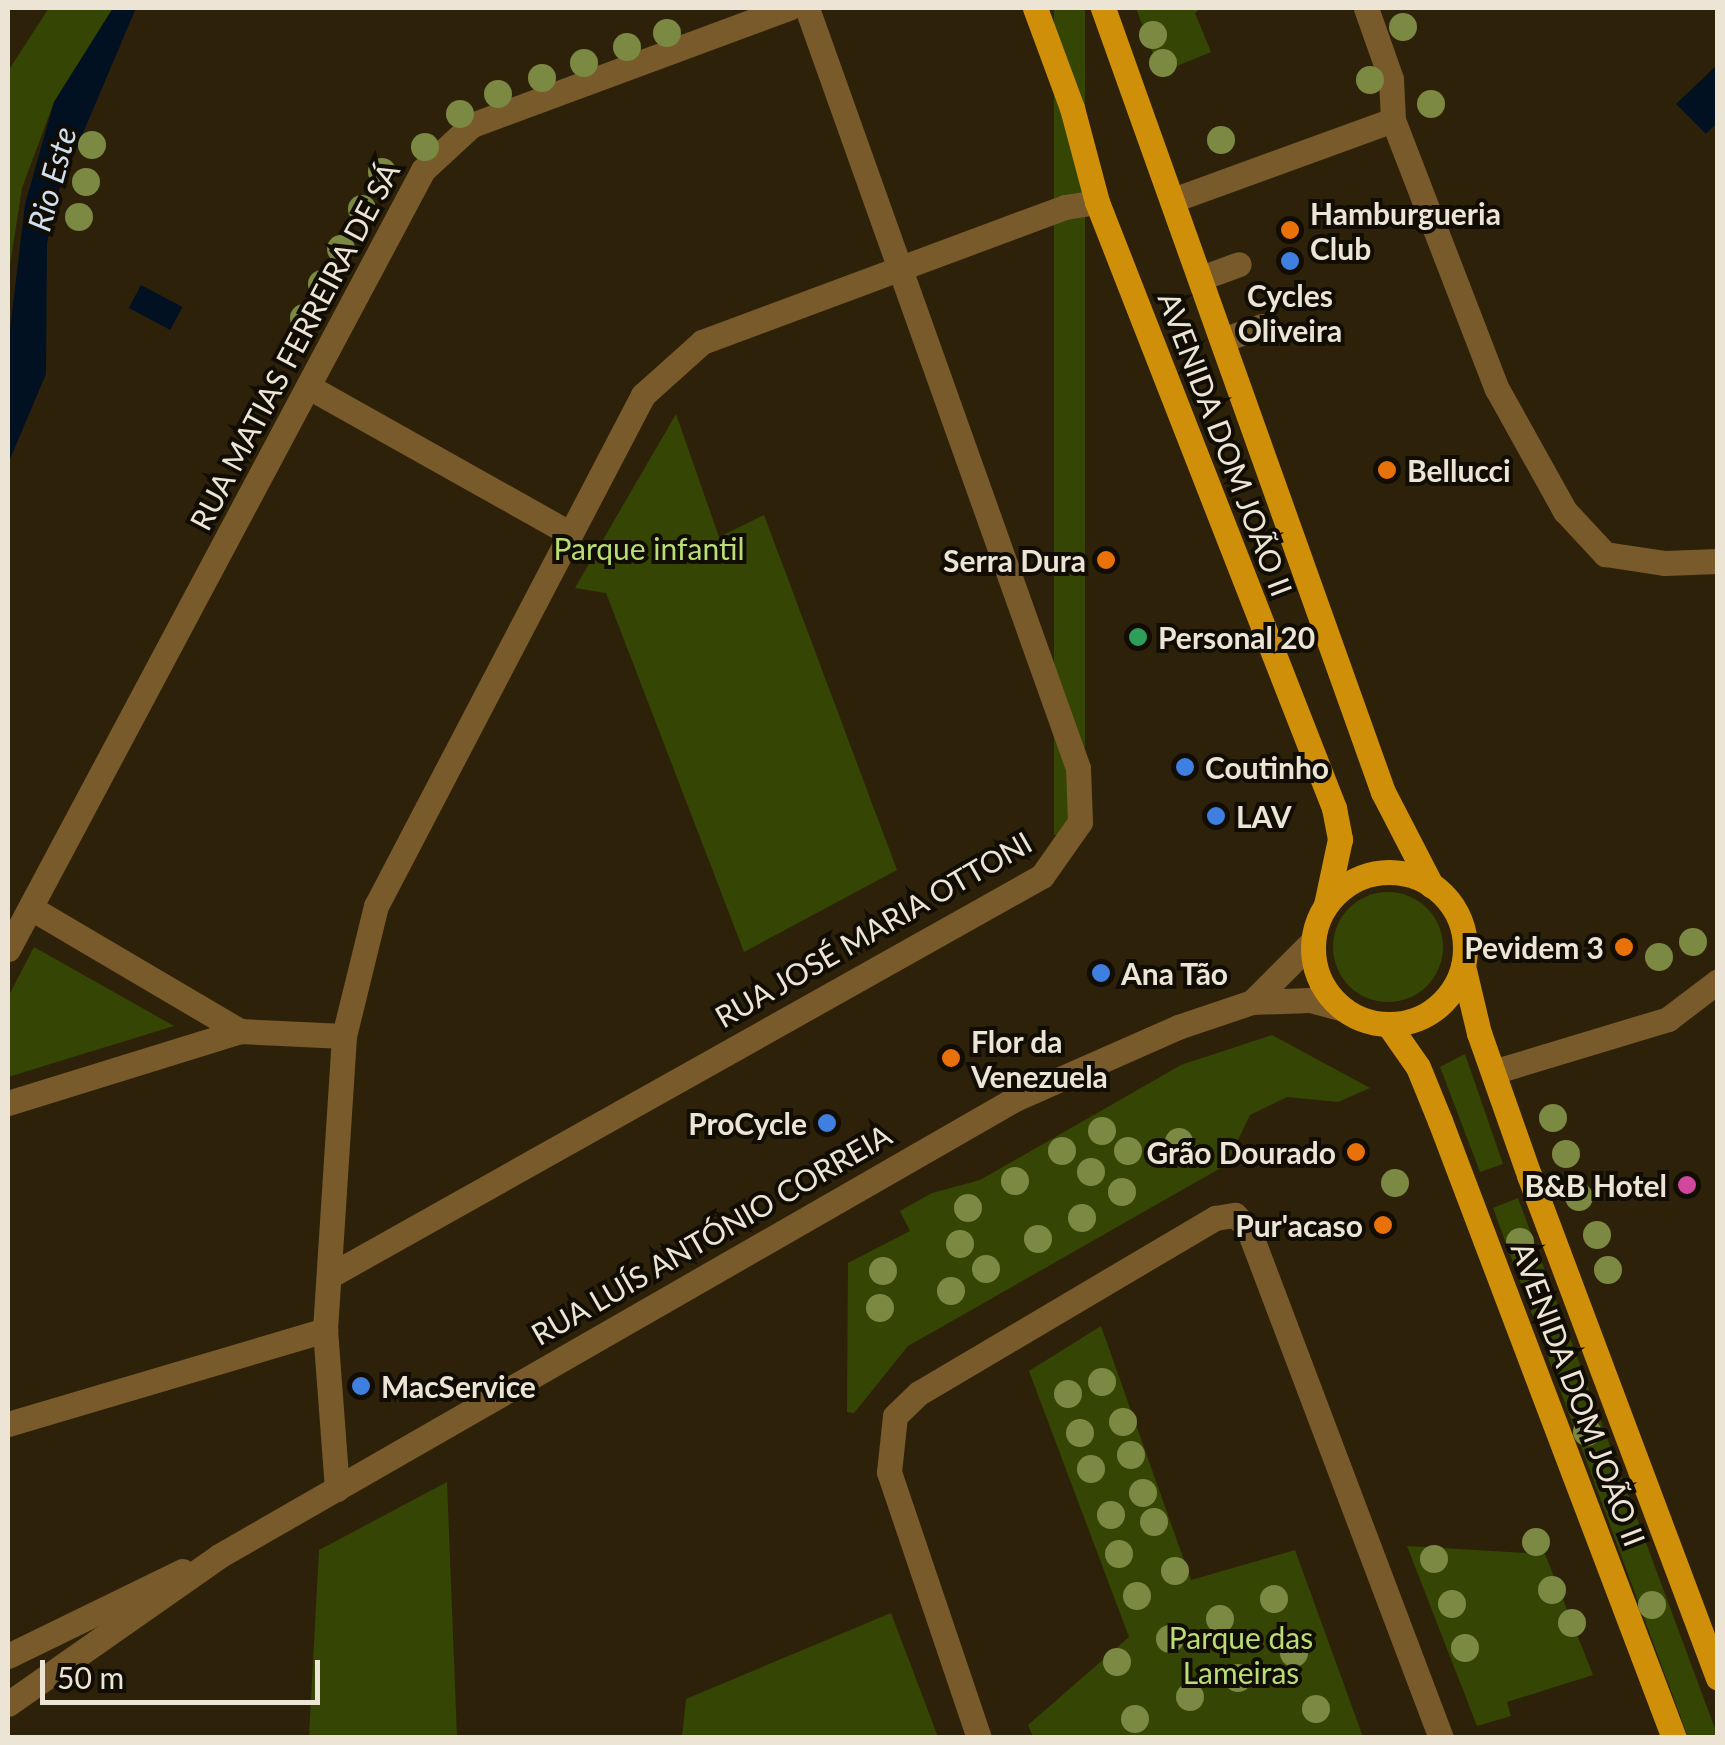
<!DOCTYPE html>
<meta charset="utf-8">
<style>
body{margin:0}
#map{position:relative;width:1725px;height:1745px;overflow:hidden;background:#2d2209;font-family:Lato,sans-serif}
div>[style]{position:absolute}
.green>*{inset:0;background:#344504;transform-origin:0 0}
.round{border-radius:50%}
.water>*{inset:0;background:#011122;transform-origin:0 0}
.minor>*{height:25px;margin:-12.5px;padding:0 12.5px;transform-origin:12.5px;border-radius:12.5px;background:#795a2a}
.major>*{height:25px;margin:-12.5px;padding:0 12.5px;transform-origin:12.5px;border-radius:12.5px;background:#d08f08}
.major>.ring{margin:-12.5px;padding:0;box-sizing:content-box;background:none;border:25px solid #d08f08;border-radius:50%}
.trees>*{width:28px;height:28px;margin:-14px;border-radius:50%;background:#7b8943}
.dots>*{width:28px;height:28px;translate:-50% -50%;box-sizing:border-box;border:5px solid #110d04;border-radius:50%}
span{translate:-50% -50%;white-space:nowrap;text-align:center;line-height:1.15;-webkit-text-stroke:8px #110d04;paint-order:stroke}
.poi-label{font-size:30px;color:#ece5d6;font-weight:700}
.left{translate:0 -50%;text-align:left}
.right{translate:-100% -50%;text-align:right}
.street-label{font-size:30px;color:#ece5d6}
.park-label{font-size:30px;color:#bade73}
.water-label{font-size:32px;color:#d0e0f0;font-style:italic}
.frame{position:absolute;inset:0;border:10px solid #ece5d6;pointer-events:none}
.scale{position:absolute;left:40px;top:1660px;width:280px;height:45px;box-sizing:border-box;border:5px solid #ece5d6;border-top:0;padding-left:12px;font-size:30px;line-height:35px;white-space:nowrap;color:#ece5d6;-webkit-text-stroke:8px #110d04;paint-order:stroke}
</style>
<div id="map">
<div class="green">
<i style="clip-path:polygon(49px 8px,113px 8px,54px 102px,22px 188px,8px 278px,8px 71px)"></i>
<i style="left:1054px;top:8px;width:31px;height:827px"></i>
<i style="clip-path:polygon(1136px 8px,1201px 8px,1195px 13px,1211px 52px,1160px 73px)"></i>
<i style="clip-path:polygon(676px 414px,719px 537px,764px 515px,897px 870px,744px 952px,606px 593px,575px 588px)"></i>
<i class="round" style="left:1333px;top:892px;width:110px;height:110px"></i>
<i style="clip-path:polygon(34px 947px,174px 1026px,8px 1077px,8px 997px)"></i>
<i style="clip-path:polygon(1272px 1035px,1370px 1088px,1338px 1102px,1287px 1097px,1250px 1115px,1226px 1165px,908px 1346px,854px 1413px,847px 1412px,848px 1263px,910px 1231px,900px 1211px,932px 1193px,980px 1180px,1181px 1065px)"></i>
<i style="clip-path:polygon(1465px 1054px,1503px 1164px,1480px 1172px,1440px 1067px)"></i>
<i style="clip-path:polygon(1518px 1198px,1717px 1734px,1717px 1737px,1688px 1737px,1493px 1208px)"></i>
<i style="clip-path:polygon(1101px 1326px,1191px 1580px,1295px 1550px,1363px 1737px,1033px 1737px,1028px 1725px,1129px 1637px,1029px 1371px)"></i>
<i style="clip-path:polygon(447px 1482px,457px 1737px,309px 1737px,319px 1550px)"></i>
<i style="clip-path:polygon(1407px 1546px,1545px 1554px,1593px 1675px,1507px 1702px,1511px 1716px,1477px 1726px)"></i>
<i style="clip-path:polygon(891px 1613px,938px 1737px,682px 1737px,686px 1699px)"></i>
</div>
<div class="water">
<i style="clip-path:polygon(113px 8px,136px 8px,56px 197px,47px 244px,46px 374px,8px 464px,8px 346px,25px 204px,54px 102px)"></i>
<i style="clip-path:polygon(1717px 65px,1717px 123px,1706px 134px,1676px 104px)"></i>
<i style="left:141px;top:285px;width:47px;height:26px;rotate:28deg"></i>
</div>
<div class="minor">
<i style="left:1366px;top:8px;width:75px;rotate:70.6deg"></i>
<i style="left:1391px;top:79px;width:41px;rotate:87.2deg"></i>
<i style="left:1393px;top:120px;width:288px;rotate:68.9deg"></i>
<i style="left:1497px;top:389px;width:140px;rotate:60.9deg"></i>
<i style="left:1565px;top:511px;width:59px;rotate:47.1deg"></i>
<i style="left:1605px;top:554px;width:61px;rotate:8.5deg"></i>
<i style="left:1665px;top:563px;width:53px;rotate:-2.2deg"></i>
<i style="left:1173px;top:200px;width:234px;rotate:-20deg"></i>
<i style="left:1201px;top:278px;width:40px;rotate:-20.2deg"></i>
<i style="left:1222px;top:340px;width:42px;rotate:-19.3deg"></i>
<i style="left:309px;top:387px;width:298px;rotate:29.3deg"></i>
<i style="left:31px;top:908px;width:243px;rotate:30.5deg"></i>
<i style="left:8px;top:949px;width:883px;rotate:-61.95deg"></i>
<i style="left:423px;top:170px;width:67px;rotate:-42.6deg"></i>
<i style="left:472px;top:125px;width:338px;rotate:-20.3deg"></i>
<i style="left:1252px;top:1002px;width:86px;rotate:-45deg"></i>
<i style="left:1493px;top:1072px;width:183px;rotate:-16.8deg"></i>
<i style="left:1668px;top:1019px;width:63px;rotate:-37.2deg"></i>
<i style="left:8px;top:1103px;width:243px;rotate:-17.2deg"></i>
<i style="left:240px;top:1031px;width:104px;rotate:2.8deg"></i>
<i style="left:331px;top:1275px;width:815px;rotate:-29.3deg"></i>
<i style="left:1042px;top:876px;width:66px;rotate:-54.9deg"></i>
<i style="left:1080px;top:822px;width:54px;rotate:-92.1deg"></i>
<i style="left:1078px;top:768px;width:807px;rotate:-109.63deg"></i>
<i style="left:8px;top:1424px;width:331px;rotate:-16.5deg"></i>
<i style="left:337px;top:1489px;width:159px;rotate:-94.3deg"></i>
<i style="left:325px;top:1330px;width:295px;rotate:-86.3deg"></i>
<i style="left:344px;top:1036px;width:134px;rotate:-76.2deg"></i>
<i style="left:376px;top:906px;width:577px;rotate:-62.41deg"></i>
<i style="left:643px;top:395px;width:79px;rotate:-41.9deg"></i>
<i style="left:702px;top:342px;width:387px;rotate:-20.4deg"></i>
<i style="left:1065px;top:207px;width:32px;rotate:-9deg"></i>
<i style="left:8px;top:1656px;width:194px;rotate:-26deg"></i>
<i style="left:8px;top:1704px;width:258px;rotate:-35deg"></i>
<i style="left:219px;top:1556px;width:918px;rotate:-29.86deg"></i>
<i style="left:1015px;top:1099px;width:178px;rotate:-23.8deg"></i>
<i style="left:1178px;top:1027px;width:78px;rotate:-18.7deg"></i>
<i style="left:1252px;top:1002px;width:58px;rotate:-2deg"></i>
<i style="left:1310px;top:1000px;width:34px;rotate:15deg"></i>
<i style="left:979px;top:1738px;width:281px;rotate:-108.7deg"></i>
<i style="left:889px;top:1472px;width:56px;rotate:-83.9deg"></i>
<i style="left:895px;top:1416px;width:33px;rotate:-44deg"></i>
<i style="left:919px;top:1393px;width:344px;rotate:-30.6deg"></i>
<i style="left:1215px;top:1218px;width:20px;rotate:-9deg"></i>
<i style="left:1235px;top:1215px;width:18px;rotate:45deg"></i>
<i style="left:1248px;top:1228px;width:545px;rotate:69.27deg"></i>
</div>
<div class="major">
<i style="left:1035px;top:8px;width:107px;rotate:69.7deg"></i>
<i style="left:1072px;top:108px;width:97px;rotate:75.1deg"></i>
<i style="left:1097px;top:202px;width:651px;rotate:68.64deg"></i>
<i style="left:1334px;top:808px;width:32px;rotate:79deg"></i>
<i style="left:1340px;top:839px;width:67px;rotate:102deg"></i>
<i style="left:1103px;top:8px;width:832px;rotate:70.35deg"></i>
<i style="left:1383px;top:792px;width:105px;rotate:62.7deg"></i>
<i class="ring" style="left:1313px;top:872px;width:127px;height:127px"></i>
<i style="left:1463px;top:966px;width:69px;rotate:76.6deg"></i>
<i style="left:1479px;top:1033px;width:151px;rotate:70.6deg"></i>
<i style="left:1529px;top:1175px;width:537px;rotate:69.41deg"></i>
<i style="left:1388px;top:1024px;width:52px;rotate:55.1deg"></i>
<i style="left:1418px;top:1067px;width:58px;rotate:67.8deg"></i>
<i style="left:1440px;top:1121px;width:660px;rotate:69.23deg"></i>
</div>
<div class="trees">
<i style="left:1403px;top:27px"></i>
<i style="left:667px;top:33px"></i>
<i style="left:1153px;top:35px"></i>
<i style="left:627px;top:47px"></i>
<i style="left:584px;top:63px"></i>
<i style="left:1163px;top:63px"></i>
<i style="left:542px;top:78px"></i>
<i style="left:1370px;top:80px"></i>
<i style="left:498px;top:94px"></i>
<i style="left:1431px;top:104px"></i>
<i style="left:460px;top:114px"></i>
<i style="left:1221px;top:140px"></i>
<i style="left:92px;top:145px"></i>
<i style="left:425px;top:147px"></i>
<i style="left:382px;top:172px"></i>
<i style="left:86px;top:182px"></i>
<i style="left:362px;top:209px"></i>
<i style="left:79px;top:217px"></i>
<i style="left:341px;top:249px"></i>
<i style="left:322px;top:284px"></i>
<i style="left:304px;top:318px"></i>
<i style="left:1693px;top:942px"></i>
<i style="left:1659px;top:957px"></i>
<i style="left:1553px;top:1118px"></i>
<i style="left:1102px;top:1131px"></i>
<i style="left:1179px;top:1142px"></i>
<i style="left:1062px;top:1151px"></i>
<i style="left:1128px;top:1151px"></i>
<i style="left:1566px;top:1154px"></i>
<i style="left:1091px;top:1172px"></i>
<i style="left:1015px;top:1181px"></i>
<i style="left:1395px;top:1183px"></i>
<i style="left:1122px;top:1192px"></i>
<i style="left:1579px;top:1197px"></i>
<i style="left:968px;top:1208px"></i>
<i style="left:1082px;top:1218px"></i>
<i style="left:1597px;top:1235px"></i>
<i style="left:1038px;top:1239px"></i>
<i style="left:1520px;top:1242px"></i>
<i style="left:960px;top:1244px"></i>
<i style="left:986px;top:1269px"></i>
<i style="left:1608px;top:1270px"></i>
<i style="left:883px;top:1271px"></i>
<i style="left:951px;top:1291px"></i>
<i style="left:880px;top:1308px"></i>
<i style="left:1102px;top:1382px"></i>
<i style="left:1068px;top:1394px"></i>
<i style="left:1123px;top:1422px"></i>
<i style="left:1587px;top:1432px"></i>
<i style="left:1080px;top:1433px"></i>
<i style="left:1131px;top:1455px"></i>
<i style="left:1091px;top:1469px"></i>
<i style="left:1143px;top:1493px"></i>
<i style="left:1111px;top:1515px"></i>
<i style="left:1154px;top:1522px"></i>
<i style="left:1536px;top:1542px"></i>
<i style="left:1119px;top:1554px"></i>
<i style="left:1434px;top:1559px"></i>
<i style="left:1175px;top:1571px"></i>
<i style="left:1552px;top:1590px"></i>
<i style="left:1137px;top:1596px"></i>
<i style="left:1274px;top:1599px"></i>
<i style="left:1452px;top:1604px"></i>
<i style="left:1652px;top:1605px"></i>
<i style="left:1220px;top:1619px"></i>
<i style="left:1572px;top:1623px"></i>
<i style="left:1170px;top:1639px"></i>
<i style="left:1465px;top:1648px"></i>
<i style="left:1294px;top:1653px"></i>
<i style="left:1117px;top:1662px"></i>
<i style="left:1238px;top:1678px"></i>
<i style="left:1190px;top:1697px"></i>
<i style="left:1316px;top:1709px"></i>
<i style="left:1135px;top:1719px"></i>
</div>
<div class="dots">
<i style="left:1290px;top:230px;background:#e8710a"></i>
<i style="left:1290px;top:261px;background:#3f7fe0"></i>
<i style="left:1387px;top:470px;background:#e8710a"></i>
<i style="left:1106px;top:560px;background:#e8710a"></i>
<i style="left:1138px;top:637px;background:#2e9e5b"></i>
<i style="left:1185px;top:767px;background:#3f7fe0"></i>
<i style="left:1216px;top:816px;background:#3f7fe0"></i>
<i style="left:1624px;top:947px;background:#e8710a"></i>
<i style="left:1101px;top:973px;background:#3f7fe0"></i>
<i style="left:951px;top:1058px;background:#e8710a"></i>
<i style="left:827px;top:1123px;background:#3f7fe0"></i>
<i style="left:1356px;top:1152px;background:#e8710a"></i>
<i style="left:1687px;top:1185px;background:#d1479c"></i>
<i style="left:1383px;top:1225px;background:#e8710a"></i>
<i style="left:361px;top:1386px;background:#3f7fe0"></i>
</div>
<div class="poi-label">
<span class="left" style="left:1310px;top:230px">Hamburgueria<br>Club</span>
<span style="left:1290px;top:312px">Cycles<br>Oliveira</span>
<span class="left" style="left:1407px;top:470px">Bellucci</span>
<span class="right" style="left:1086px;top:560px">Serra Dura</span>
<span class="left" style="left:1158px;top:637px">Personal 20</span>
<span class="left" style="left:1205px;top:767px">Coutinho</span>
<span class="left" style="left:1236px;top:816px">LAV</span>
<span class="right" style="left:1604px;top:947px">Pevidem 3</span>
<span class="left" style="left:1121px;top:973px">Ana Tão</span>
<span class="left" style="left:971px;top:1058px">Flor da<br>Venezuela</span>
<span class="right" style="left:807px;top:1123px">ProCycle</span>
<span class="right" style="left:1336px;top:1152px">Grão Dourado</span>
<span class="right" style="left:1667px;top:1185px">B&amp;B Hotel</span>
<span class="right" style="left:1363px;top:1225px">Pur'acaso</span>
<span class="left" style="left:381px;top:1386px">MacService</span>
</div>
<div class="street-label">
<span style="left:294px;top:346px;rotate:-62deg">RUA MATIAS FERREIRA DE SÁ</span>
<span style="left:1226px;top:444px;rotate:69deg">AVENIDA DOM JOÃO II</span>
<span style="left:873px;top:929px;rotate:-30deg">RUA JOSÉ MARIA OTTONI</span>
<span style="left:711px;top:1234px;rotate:-30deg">RUA LUÍS ANTÓNIO CORREIA</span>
<span style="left:1579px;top:1394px;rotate:69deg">AVENIDA DOM JOÃO II</span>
</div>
<div class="park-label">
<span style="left:649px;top:548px">Parque infantil</span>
<span style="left:1241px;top:1654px">Parque das<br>Lameiras</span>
</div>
<div class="water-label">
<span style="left:52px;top:179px;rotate:-75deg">Rio Este</span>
</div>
<div class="frame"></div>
<div class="scale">50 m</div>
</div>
